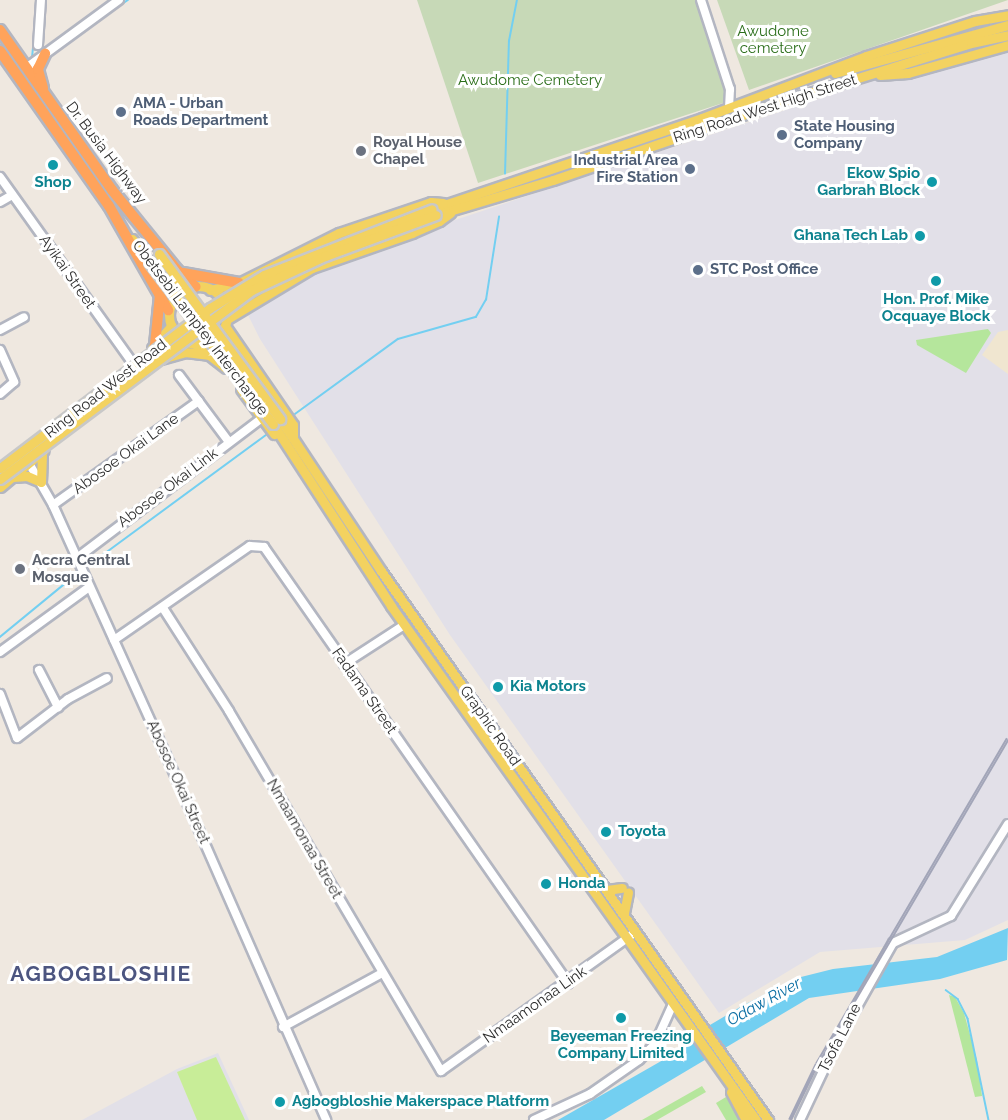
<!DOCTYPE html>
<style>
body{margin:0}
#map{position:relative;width:1008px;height:1120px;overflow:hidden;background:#efe8e0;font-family:Raleway,sans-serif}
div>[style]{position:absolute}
.industrial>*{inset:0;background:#e2e0e8}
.education>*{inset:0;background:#f0e6d0}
.green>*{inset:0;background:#b5e69c}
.cemetery>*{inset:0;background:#c7d9b7}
.pitch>*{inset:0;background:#c8ed98}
.water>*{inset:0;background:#73cff1}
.stream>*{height:1.5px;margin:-0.75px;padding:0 0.75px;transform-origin:0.75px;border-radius:0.75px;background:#73cff1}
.roads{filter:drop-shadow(2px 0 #b3b6c1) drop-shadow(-2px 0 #b3b6c1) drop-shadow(0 2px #b3b6c1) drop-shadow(0 -2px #b3b6c1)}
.minor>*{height:8px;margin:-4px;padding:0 4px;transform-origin:4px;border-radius:4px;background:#fff}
.major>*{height:9px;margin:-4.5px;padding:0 4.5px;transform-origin:4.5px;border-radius:4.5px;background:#f3d260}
.major>.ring{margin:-4.5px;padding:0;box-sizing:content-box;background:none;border:9px solid #f3d260;border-radius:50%}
.highway>*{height:10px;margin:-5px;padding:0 5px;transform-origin:5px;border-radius:5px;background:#ffa35b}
.rail>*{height:4px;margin-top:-2px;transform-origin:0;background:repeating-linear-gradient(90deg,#fff 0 4.5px,#a2a5b8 0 9px);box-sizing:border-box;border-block:2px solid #a2a5b8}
.bridges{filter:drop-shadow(2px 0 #c8c8c8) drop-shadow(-2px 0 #c8c8c8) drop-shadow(0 2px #c8c8c8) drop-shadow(0 -2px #c8c8c8)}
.major-bridge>*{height:9px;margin:-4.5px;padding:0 4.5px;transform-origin:4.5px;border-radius:4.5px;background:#f3d260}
.dots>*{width:16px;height:16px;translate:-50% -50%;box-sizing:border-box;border:3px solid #fff;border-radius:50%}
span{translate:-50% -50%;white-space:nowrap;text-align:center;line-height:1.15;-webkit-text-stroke:6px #fff;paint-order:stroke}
.park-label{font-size:15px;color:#2b6e1a}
.service-label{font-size:15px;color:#4e5e75;font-weight:700}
.left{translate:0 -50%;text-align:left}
.right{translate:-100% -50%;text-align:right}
.street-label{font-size:15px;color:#2d2d2d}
.worship-label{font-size:15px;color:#5b616d;font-weight:700}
.culture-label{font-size:15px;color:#0d838f;font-weight:700}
.water-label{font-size:16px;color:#0b6ea3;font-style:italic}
.district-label{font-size:21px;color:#4c5580;font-weight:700;letter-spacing:1.5px}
</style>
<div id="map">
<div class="industrial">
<i style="clip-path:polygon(1008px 40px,1008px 920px,965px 940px,820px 952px,719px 1013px,450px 635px,260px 339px,246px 311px,313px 271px,380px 245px,989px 42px)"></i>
<i style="clip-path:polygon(218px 1053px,249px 1120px,82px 1120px,177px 1069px)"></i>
</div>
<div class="education">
<i style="clip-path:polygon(1008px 330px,1008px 374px,982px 355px,998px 332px)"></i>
</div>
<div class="green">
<i style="clip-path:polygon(988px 329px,991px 333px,966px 373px,917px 345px,916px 340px)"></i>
<i style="clip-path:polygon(949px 995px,955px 997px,964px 1013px,977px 1060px,982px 1096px,975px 1097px)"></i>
<i style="clip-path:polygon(702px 1086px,706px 1092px,657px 1120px,642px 1120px)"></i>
<i style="clip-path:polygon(726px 1097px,742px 1120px,726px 1120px,716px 1103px)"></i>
</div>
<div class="cemetery">
<i style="clip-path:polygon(417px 0,695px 0,729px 101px,478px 183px)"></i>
<i style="clip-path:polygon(717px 0,1008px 0,749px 90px)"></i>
</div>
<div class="pitch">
<i style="clip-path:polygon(216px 1057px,245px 1120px,197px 1120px,177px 1072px)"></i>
</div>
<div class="water">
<i style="clip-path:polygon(1008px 928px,1007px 960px,940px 979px,809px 998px,604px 1120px,558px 1120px,677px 1052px,683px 1041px,742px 1006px,797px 978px,833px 969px,937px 957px)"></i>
</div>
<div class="stream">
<i style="left:86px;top:28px;width:50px;rotate:-33.7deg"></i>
<i style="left:32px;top:58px;width:51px;rotate:-84.4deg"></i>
<i style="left:505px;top:174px;width:133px;rotate:-88.3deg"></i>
<i style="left:509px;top:41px;width:42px;rotate:-79deg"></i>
<i style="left:295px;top:414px;width:127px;rotate:-36.1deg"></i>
<i style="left:398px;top:339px;width:81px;rotate:-15.8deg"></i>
<i style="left:476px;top:317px;width:20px;rotate:-60deg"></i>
<i style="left:486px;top:300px;width:84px;rotate:-81.1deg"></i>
<i style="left:85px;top:568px;width:225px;rotate:-36.3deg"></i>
<i style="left:0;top:637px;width:102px;rotate:-39.4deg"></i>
<i style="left:946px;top:990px;width:15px;rotate:37deg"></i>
<i style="left:958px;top:999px;width:22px;rotate:63deg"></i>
<i style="left:968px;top:1019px;width:103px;rotate:78.3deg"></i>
</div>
<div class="roads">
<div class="minor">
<i style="left:701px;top:0;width:94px;rotate:72deg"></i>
<i style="left:730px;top:89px;width:19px;rotate:93deg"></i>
<i style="left:38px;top:45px;width:45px;rotate:-86.2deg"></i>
<i style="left:26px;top:68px;width:115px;rotate:-36.2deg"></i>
<i style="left:0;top:177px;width:232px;rotate:54.5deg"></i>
<i style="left:0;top:202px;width:14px;rotate:-30deg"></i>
<i style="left:0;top:330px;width:27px;rotate:-28deg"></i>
<i style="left:0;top:350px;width:35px;rotate:66deg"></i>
<i style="left:14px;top:382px;width:18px;rotate:139deg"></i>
<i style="left:179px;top:375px;width:84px;rotate:53.3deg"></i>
<i style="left:26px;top:458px;width:54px;rotate:60.1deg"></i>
<i style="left:53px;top:505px;width:274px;rotate:65.7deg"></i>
<i style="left:166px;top:755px;width:399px;rotate:66.3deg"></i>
<i style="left:53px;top:505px;width:179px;rotate:-35.5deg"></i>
<i style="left:77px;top:558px;width:231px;rotate:-37.1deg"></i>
<i style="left:163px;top:608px;width:122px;rotate:57.3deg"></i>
<i style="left:229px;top:711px;width:418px;rotate:59.5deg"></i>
<i style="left:441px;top:1071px;width:234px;rotate:-35.5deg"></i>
<i style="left:114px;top:640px;width:165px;rotate:-34.7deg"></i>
<i style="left:250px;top:546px;width:14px;rotate:4deg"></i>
<i style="left:264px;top:547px;width:532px;rotate:55.11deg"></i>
<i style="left:0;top:652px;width:110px;rotate:-36.1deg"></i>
<i style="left:344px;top:664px;width:72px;rotate:-33deg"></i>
<i style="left:39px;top:670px;width:42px;rotate:62.8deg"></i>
<i style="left:0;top:694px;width:47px;rotate:68.9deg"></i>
<i style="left:17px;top:738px;width:64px;rotate:-37.4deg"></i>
<i style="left:68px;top:699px;width:44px;rotate:-28.3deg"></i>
<i style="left:283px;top:1027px;width:113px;rotate:-28.6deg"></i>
<i style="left:534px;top:1120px;width:62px;rotate:-24.9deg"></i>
<i style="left:590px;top:1094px;width:60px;rotate:-34.8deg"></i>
<i style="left:639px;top:1060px;width:23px;rotate:-45deg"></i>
<i style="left:655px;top:1044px;width:44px;rotate:-65.8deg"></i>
<i style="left:800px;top:1120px;width:84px;rotate:-64.7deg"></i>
<i style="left:836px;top:1044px;width:116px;rotate:-60.6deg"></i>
<i style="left:893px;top:943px;width:64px;rotate:-25deg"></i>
<i style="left:951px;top:916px;width:108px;rotate:-58.2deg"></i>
</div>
<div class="major">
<i style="left:835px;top:73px;width:180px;rotate:-15.5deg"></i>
<i style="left:880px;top:75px;width:28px;rotate:-4deg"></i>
<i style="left:908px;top:73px;width:104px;rotate:-15.6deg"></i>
<i style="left:432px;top:209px;width:285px;rotate:-18.6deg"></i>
<i style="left:702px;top:118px;width:175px;rotate:-20.7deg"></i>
<i style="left:866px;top:56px;width:114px;rotate:-17.8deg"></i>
<i style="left:975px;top:21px;width:34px;rotate:-10deg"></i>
<i style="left:436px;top:215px;width:122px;rotate:-16.7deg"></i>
<i style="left:553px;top:180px;width:250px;rotate:-18.9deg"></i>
<i style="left:790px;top:99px;width:189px;rotate:-17.2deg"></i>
<i style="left:971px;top:43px;width:38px;rotate:-12deg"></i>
<i style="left:132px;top:239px;width:29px;rotate:54deg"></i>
<i class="ring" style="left:169px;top:286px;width:49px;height:49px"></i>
<i style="left:210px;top:290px;width:30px;rotate:-14deg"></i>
<i style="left:239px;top:283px;width:112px;rotate:-26.6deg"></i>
<i style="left:339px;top:233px;width:97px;rotate:-18.6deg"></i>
<i style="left:431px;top:202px;width:12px;rotate:5deg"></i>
<i style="left:229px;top:318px;width:97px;rotate:-31.1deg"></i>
<i style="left:312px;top:268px;width:106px;rotate:-19.3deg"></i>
<i style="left:412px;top:233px;width:30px;rotate:-24deg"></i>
<i style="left:439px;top:221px;width:14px;rotate:-36deg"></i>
<i style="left:225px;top:326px;width:120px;rotate:55.5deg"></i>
<i style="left:293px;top:425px;width:12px;rotate:90deg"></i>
<i style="left:195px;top:344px;width:39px;rotate:38deg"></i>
<i style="left:152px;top:348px;width:30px;rotate:-49deg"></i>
<i style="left:161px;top:359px;width:25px;rotate:-16deg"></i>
<i style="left:185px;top:352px;width:23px;rotate:7deg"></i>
<i style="left:241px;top:389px;width:56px;rotate:53.7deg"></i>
<i style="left:280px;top:419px;width:182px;rotate:56.4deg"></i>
<i style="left:381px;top:571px;width:672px;rotate:54.82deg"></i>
<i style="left:273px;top:424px;width:217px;rotate:57deg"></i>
<i style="left:391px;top:606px;width:630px;rotate:54.62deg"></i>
<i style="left:13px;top:477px;width:14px;rotate:-4deg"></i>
<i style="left:27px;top:476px;width:15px;rotate:23deg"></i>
<i style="left:41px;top:482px;width:30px;rotate:-88deg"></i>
<i style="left:0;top:487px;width:57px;rotate:-40.1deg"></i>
<i style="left:607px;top:890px;width:15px;rotate:-8deg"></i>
<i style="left:624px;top:913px;width:21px;rotate:-79deg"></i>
<i style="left:731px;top:1092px;width:32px;rotate:62deg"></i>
</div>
<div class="highway">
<i style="left:0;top:30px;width:195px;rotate:55deg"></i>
<i style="left:112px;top:190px;width:103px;rotate:50.9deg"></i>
<i style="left:177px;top:270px;width:25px;rotate:42deg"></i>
<i style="left:0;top:51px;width:189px;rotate:54.9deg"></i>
<i style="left:109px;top:206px;width:120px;rotate:60.4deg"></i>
<i style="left:43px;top:88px;width:20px;rotate:-105deg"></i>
<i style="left:38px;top:69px;width:17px;rotate:-65deg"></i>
<i style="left:183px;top:273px;width:57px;rotate:10.1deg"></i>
<i style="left:155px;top:345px;width:50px;rotate:-84.3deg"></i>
</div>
</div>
<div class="rail">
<i style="left:790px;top:1120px;width:62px;rotate:-64.3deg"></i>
<i style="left:817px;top:1064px;width:377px;rotate:-59.6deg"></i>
</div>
<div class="bridges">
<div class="major-bridge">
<i style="left:159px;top:254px;width:205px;rotate:53.7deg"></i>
<i style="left:149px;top:262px;width:204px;rotate:52.6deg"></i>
<i style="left:0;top:468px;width:264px;rotate:-37.3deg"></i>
<i style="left:210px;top:308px;width:63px;rotate:-31.4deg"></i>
<i style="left:264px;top:275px;width:180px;rotate:-21.4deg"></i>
<i style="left:0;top:479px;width:315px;rotate:-36.9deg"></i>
<i style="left:252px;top:290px;width:81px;rotate:-25deg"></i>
<i style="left:325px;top:256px;width:118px;rotate:-20.3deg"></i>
</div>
</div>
<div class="dots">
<i style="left:121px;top:112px;background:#5c6f8a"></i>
<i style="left:782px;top:135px;background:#5c6f8a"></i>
<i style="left:361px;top:151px;background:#6b7280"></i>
<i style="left:53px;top:165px;background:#0f9aa8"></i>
<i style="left:690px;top:169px;background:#5c6f8a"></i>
<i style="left:932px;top:182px;background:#0f9aa8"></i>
<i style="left:920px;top:236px;background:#0f9aa8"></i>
<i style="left:698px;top:270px;background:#5c6f8a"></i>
<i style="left:936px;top:281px;background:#0f9aa8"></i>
<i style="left:20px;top:569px;background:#6b7280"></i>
<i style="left:498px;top:687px;background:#0f9aa8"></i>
<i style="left:606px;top:832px;background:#0f9aa8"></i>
<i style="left:546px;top:884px;background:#0f9aa8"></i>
<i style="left:621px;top:1018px;background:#0f9aa8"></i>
<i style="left:280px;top:1102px;background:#0f9aa8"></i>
</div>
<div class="park-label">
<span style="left:773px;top:40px">Awudome<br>cemetery</span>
<span style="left:530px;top:81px">Awudome Cemetery</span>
</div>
<div class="service-label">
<span class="left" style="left:133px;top:112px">AMA - Urban<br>Roads Department</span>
<span class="left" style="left:794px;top:135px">State Housing<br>Company</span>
<span class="right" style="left:678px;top:169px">Industrial Area<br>Fire Station</span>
<span class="left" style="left:710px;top:270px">STC Post Office</span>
</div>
<div class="street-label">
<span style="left:765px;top:109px;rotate:-18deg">Ring Road West High Street</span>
<span style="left:106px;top:153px;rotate:53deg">Dr. Busia Highway</span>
<span style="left:67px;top:272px;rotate:55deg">Ayikai Street</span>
<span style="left:200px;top:328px;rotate:53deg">Obetsebi Lamptey Interchange</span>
<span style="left:106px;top:389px;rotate:-38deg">Ring Road West Road</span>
<span style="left:126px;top:454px;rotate:-36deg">Abosoe Okai Lane</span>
<span style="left:168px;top:488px;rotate:-37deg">Abosoe Okai Link</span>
<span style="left:364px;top:691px;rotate:55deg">Fadama Street</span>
<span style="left:490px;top:726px;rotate:55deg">Graphic Road</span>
<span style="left:178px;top:782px;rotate:66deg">Abosoe Okai Street</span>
<span style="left:304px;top:839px;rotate:60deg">Nmaamonaa Street</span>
<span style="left:535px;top:1005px;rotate:-35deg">Nmaamonaa Link</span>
<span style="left:840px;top:1038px;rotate:-63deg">Tsofa Lane</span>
</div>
<div class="worship-label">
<span class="left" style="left:373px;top:151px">Royal House<br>Chapel</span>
<span class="left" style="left:32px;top:569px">Accra Central<br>Mosque</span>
</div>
<div class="culture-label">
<span class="right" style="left:920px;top:182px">Ekow Spio<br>Garbrah Block</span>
<span style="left:53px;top:183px">Shop</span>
<span class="right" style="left:908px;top:236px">Ghana Tech Lab</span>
<span style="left:936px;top:308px">Hon. Prof. Mike<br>Ocquaye Block</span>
<span class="left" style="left:510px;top:687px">Kia Motors</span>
<span class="left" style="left:618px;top:832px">Toyota</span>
<span class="left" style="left:558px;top:884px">Honda</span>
<span style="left:621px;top:1045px">Beyeeman Freezing<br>Company Limited</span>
<span class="left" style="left:292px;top:1102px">Agbogbloshie Makerspace Platform</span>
</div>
<div class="water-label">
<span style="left:764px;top:1002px;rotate:-29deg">Odaw River</span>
</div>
<div class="district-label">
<span style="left:101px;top:974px">AGBOGBLOSHIE</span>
</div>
</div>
